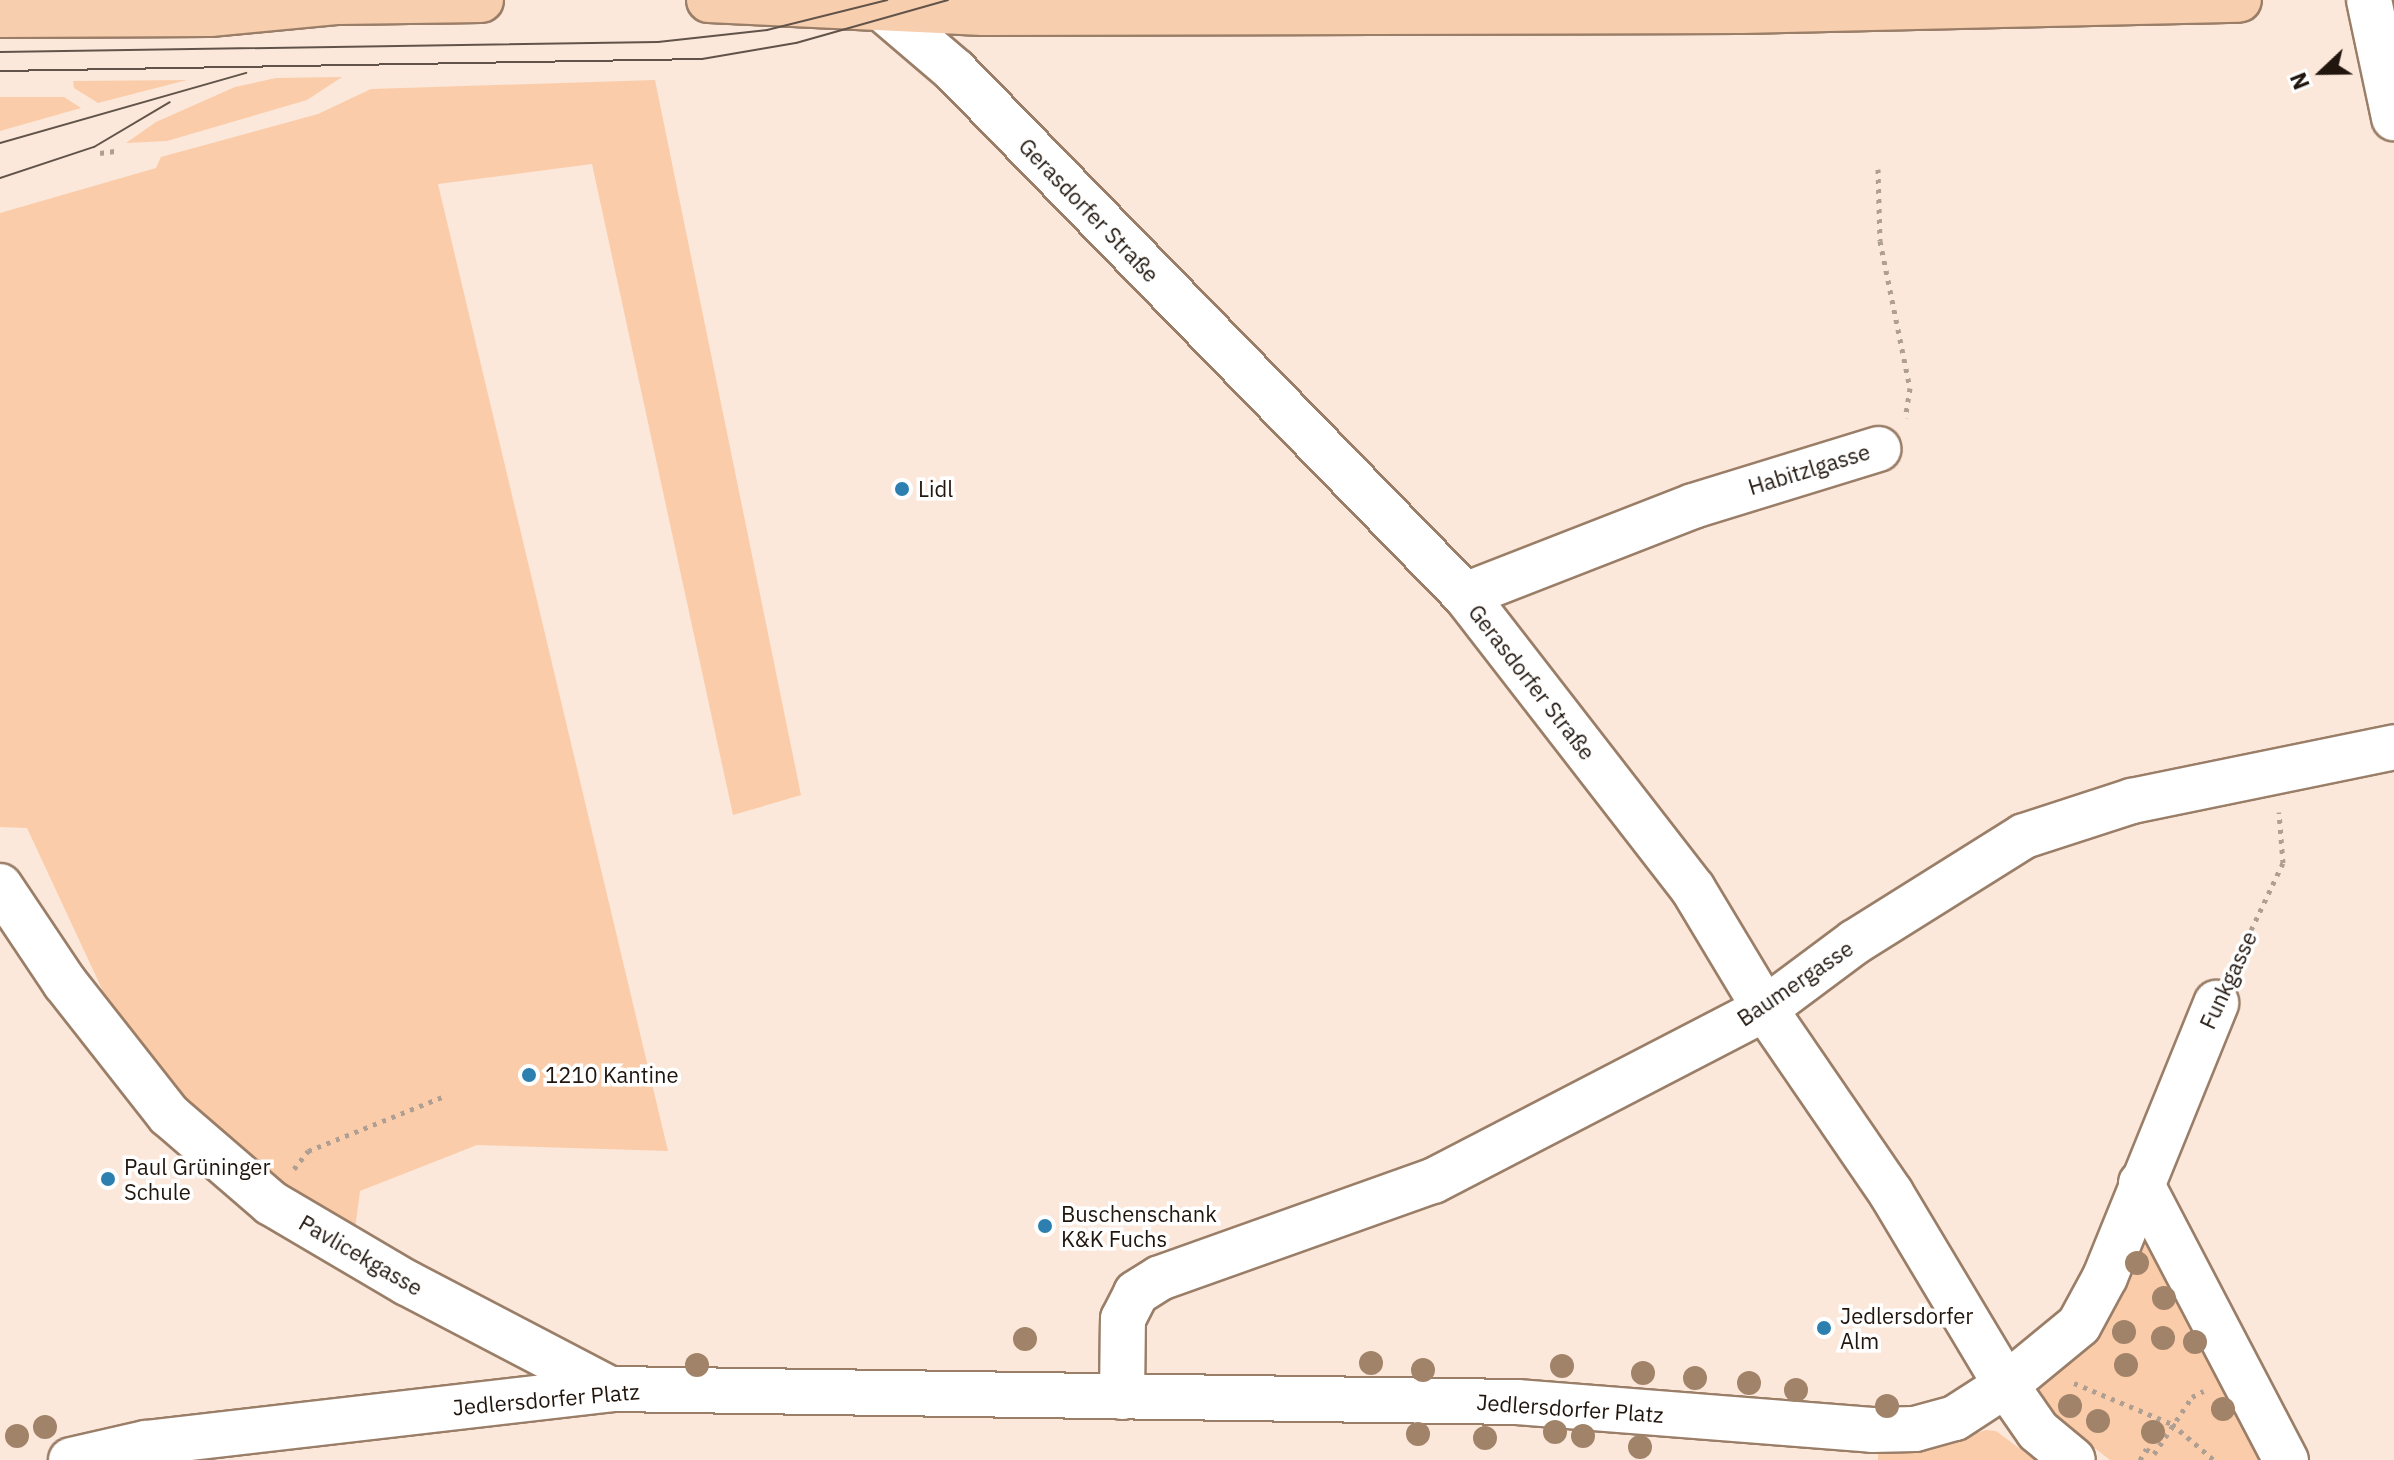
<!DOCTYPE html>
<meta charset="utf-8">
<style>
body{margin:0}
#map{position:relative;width:2394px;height:1460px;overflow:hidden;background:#fbe8da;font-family:"IBM Plex Sans",sans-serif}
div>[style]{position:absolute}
.green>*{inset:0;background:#fbcca9}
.path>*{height:5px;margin-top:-2.5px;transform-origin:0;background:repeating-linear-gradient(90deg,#af9f93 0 4px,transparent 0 10px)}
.roads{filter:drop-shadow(2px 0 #9a7e68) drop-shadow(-2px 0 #9a7e68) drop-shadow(0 2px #9a7e68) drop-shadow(0 -2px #9a7e68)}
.minor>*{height:44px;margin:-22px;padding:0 22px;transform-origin:22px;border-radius:22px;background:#fff}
.major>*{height:44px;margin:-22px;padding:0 22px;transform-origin:22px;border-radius:22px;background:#f7ceae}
.tram>*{height:2px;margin:-1px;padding:0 1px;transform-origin:1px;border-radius:1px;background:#615349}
.trees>*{width:24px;height:24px;margin:-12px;border-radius:50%;background:#a18369}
.dots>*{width:22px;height:22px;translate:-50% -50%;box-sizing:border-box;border:4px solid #fff;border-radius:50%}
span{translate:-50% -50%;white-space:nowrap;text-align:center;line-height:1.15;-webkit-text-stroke:7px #fff;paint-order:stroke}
.street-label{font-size:22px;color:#21160e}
.poi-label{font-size:22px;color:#21160e}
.left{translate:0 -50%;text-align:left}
.north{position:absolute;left:2282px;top:32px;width:80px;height:80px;-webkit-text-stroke:6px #fff;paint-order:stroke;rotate:248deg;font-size:22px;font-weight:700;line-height:32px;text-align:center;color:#21160e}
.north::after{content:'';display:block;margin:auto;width:28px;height:36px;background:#21160e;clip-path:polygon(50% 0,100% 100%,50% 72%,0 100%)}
</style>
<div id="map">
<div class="green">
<i style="clip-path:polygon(342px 77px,307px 100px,167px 141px,126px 143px,156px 122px,235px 87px,276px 78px)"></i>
<i style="clip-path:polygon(187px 80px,98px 103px,74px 88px,73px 81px)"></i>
<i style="clip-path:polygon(655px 80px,801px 795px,733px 815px,592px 164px,438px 184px,668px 1151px,477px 1145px,360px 1191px,355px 1229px,213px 1136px,115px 1017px,27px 828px,0 827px,0 213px,156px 168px,161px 157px,318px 114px,371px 89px)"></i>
<i style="clip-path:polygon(0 97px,64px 97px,81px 108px,0 131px)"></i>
<i style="clip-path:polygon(2145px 1209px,2278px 1460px,2110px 1460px,2022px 1392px)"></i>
<i style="clip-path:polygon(1986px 1430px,1996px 1431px,2035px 1460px,1878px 1460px,1878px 1452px,1941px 1445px)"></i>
</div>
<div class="path">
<i style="left:100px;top:153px;width:15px;rotate:-8deg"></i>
<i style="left:1878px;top:169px;width:72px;rotate:88.4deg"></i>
<i style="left:1880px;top:241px;width:150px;rotate:78.5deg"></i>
<i style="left:1910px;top:388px;width:30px;rotate:99deg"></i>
<i style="left:2234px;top:966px;width:114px;rotate:-64.6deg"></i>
<i style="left:2283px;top:863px;width:51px;rotate:-94.5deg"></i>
<i style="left:294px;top:1169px;width:23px;rotate:-52deg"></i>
<i style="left:308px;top:1151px;width:144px;rotate:-21.9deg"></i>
<i style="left:2074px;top:1383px;width:106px;rotate:22.7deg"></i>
<i style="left:2172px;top:1424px;width:55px;rotate:40.6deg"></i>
<i style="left:2140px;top:1460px;width:13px;rotate:-61deg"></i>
<i style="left:2146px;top:1449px;width:9px;rotate:32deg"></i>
<i style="left:2154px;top:1454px;width:69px;rotate:-56.3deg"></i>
<i style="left:2192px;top:1397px;width:13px;rotate:-27deg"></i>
</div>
<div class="roads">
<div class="minor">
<i style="left:872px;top:0;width:109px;rotate:40.5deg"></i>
<i style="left:955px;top:71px;width:731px;rotate:45.78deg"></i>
<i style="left:1465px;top:595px;width:372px;rotate:52.2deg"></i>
<i style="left:1693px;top:889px;width:140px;rotate:59deg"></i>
<i style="left:1765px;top:1009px;width:223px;rotate:55.6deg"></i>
<i style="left:1891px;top:1193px;width:224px;rotate:59.1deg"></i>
<i style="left:2006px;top:1385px;width:56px;rotate:55.2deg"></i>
<i style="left:2038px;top:1431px;width:45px;rotate:39.6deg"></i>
<i style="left:2369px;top:0;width:121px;rotate:78deg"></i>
<i style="left:1465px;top:595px;width:245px;rotate:-21.3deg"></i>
<i style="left:1693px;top:506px;width:194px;rotate:-17.1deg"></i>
<i style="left:0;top:886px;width:117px;rotate:56.2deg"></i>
<i style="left:65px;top:983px;width:168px;rotate:51.8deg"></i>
<i style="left:169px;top:1115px;width:135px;rotate:40.8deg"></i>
<i style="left:271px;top:1203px;width:158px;rotate:30.5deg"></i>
<i style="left:407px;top:1283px;width:229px;rotate:27.6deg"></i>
<i style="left:2141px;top:1183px;width:313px;rotate:62.4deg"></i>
<i style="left:1122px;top:1397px;width:78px;rotate:-89.3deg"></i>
<i style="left:1123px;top:1319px;width:29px;rotate:-63deg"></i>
<i style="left:1136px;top:1293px;width:28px;rotate:-32deg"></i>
<i style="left:1160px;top:1278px;width:290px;rotate:-19.6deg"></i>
<i style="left:1433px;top:1181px;width:374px;rotate:-27.4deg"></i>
<i style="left:1765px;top:1009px;width:112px;rotate:-36.7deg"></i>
<i style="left:1855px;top:942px;width:199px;rotate:-32.1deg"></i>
<i style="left:2024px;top:836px;width:114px;rotate:-18deg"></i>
<i style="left:2132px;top:801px;width:268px;rotate:-11.6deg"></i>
<i style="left:71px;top:1460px;width:77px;rotate:-12.8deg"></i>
<i style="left:146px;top:1443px;width:467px;rotate:-6.6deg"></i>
<i style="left:610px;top:1389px;width:907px;rotate:0.82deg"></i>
<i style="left:1517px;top:1402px;width:356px;rotate:4.5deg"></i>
<i style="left:1872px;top:1430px;width:43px;rotate:-1.3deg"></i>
<i style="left:1915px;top:1429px;width:41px;rotate:-15.4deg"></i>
<i style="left:1955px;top:1418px;width:61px;rotate:-32.9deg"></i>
<i style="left:2006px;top:1385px;width:94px;rotate:-39.4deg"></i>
<i style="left:2079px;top:1325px;width:55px;rotate:-61.6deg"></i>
<i style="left:2105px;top:1277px;width:296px;rotate:-67.9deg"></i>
</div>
<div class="major">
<i style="left:709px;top:0;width:274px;rotate:2.7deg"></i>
<i style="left:983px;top:13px;width:758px;rotate:-0.15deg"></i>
<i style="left:1741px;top:11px;width:498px;rotate:-1.3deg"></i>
<i style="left:0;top:15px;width:210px;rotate:-0.3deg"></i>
<i style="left:210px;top:14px;width:129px;rotate:-5.4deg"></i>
<i style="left:338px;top:2px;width:143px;rotate:-0.8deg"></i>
</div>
</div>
<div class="tram">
<i style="left:0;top:52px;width:658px;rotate:-0.87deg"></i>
<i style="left:658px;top:42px;width:110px;rotate:-6.3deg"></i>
<i style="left:767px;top:30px;width:124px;rotate:-14deg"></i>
<i style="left:0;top:71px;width:702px;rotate:-0.98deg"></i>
<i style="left:702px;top:59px;width:95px;rotate:-9.7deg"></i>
<i style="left:796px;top:43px;width:158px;rotate:-15.8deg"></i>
<i style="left:0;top:143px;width:256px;rotate:-15.9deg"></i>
<i style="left:0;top:178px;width:99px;rotate:-18.3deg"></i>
<i style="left:94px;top:147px;width:88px;rotate:-30.6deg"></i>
</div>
<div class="trees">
<i style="left:2137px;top:1263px"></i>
<i style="left:2164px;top:1298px"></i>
<i style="left:2124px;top:1332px"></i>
<i style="left:2163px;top:1338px"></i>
<i style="left:1025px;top:1339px"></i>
<i style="left:2195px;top:1342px"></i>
<i style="left:1371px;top:1363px"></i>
<i style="left:697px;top:1365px"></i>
<i style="left:2126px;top:1365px"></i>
<i style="left:1562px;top:1366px"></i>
<i style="left:1423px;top:1370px"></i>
<i style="left:1643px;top:1373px"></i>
<i style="left:1695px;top:1378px"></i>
<i style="left:1749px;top:1383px"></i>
<i style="left:1796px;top:1390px"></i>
<i style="left:1887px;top:1406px"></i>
<i style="left:2070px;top:1406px"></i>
<i style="left:2223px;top:1409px"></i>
<i style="left:2098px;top:1421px"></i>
<i style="left:45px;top:1427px"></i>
<i style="left:1555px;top:1432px"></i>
<i style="left:2153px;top:1432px"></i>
<i style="left:1418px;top:1434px"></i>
<i style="left:17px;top:1436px"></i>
<i style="left:1583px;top:1436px"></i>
<i style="left:1485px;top:1438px"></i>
<i style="left:1640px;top:1447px"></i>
</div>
<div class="dots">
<i style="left:902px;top:489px;background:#2c7faf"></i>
<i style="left:529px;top:1075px;background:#2c7faf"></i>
<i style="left:108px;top:1179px;background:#2c7faf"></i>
<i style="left:1045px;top:1226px;background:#2c7faf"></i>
<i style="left:1824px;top:1328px;background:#2c7faf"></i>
</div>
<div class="street-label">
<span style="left:1089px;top:210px;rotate:46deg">Gerasdorfer Straße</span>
<span style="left:1809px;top:469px;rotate:-17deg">Habitzlgasse</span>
<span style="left:1532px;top:682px;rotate:52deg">Gerasdorfer Straße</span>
<span style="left:2228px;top:980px;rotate:-65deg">Funkgasse</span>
<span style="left:1795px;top:983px;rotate:-34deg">Baumergasse</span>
<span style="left:361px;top:1255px;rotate:30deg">Pavlicekgasse</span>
<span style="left:546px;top:1399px;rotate:-5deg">Jedlersdorfer Platz</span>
<span style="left:1570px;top:1408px;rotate:4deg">Jedlersdorfer Platz</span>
</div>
<div class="poi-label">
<span class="left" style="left:918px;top:489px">Lidl</span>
<span class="left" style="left:545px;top:1075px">1210 Kantine</span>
<span class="left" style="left:124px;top:1179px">Paul Grüninger<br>Schule</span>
<span class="left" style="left:1061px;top:1226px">Buschenschank<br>K&amp;K Fuchs</span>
<span class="left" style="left:1840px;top:1328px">Jedlersdorfer<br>Alm</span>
</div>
<div class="north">N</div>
</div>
